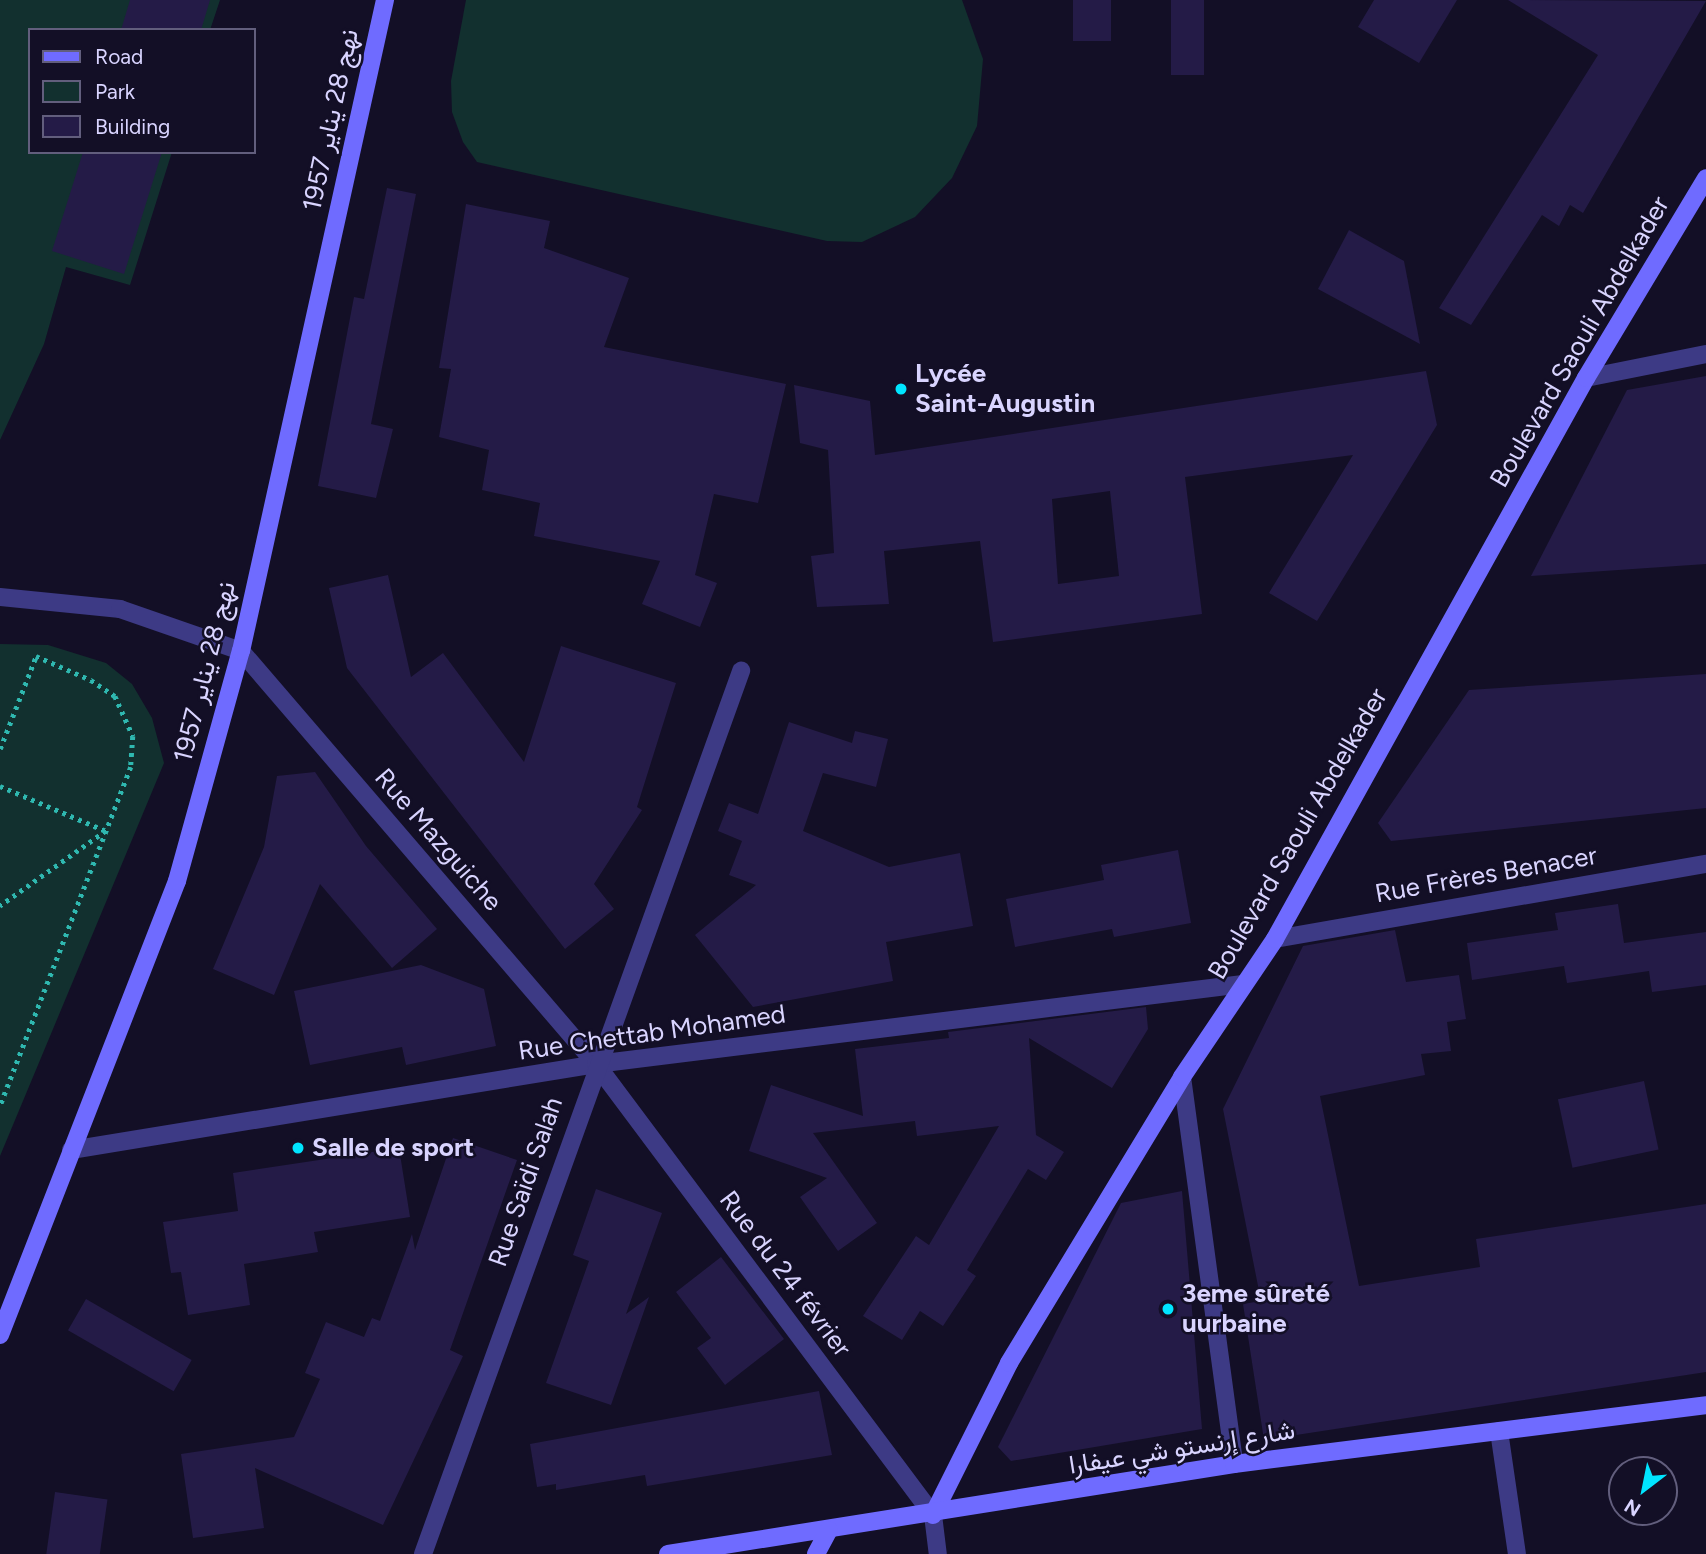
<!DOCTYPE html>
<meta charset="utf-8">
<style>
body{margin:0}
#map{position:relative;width:1706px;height:1554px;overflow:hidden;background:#130f26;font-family:Figtree,Vazirmatn,sans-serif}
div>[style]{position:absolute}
.green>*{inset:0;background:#12302f}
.building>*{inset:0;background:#241b47;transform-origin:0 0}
.path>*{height:4.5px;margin-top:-2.25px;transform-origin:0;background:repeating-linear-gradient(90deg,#2fb8b0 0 3.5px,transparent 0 8.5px)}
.lane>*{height:18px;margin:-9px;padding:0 9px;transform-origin:9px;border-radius:9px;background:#3d3a85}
.street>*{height:18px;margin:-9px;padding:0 9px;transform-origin:9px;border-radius:9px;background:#3d3a85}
.secondary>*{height:18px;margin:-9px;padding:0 9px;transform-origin:9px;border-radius:9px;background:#6f6bff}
.dots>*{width:19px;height:19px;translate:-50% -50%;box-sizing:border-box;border:4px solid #130f26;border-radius:50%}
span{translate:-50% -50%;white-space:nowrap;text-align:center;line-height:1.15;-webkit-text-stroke:5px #130f26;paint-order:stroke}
.street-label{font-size:26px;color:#d9d4ff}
.poi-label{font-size:26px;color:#d9d4ff;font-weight:700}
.left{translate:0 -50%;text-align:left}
.legend{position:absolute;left:28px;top:28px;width:228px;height:126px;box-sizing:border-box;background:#130f26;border:2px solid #625e7d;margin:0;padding:9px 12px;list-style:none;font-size:21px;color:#d9d4ff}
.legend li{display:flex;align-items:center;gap:14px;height:35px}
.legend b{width:35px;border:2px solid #625e7d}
.north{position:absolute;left:1608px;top:1456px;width:70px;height:70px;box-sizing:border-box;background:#130f26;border:2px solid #625e7d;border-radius:50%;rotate:212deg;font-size:19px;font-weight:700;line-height:28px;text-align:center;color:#d9d4ff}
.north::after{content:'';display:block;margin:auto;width:24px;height:32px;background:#00e5ff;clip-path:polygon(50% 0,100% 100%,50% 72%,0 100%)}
</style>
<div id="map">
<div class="green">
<i style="clip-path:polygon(0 0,220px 0,210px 30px,30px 30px,30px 152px,172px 152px,130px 285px,66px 267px,44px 344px,0 440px)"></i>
<i style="clip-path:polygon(466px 0,962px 0,983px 59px,977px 126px,952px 178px,915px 217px,862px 242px,827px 241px,477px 162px,463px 142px,452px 112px,451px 81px)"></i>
<i style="clip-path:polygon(0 644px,48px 645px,106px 663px,132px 684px,152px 718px,164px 763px,0 1156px)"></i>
</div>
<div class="building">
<i style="clip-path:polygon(130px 0,210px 0,201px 30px,121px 30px)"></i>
<i style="left:1073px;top:0;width:38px;height:41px"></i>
<i style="left:1171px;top:0;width:33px;height:75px"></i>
<i style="clip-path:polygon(1374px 0,1457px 0,1419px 63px,1358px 27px)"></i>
<i style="clip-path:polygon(1508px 0,1706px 1px,1583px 213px,1570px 205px,1559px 226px,1542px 215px,1471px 325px,1439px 308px,1598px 55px)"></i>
<i style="clip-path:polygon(83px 152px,162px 152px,124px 274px,52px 251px)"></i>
<i style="clip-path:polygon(387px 188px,416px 194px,371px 424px,393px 429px,376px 498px,318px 486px,354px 297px,364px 299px)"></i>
<i style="clip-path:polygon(466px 204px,550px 221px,544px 248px,629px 278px,604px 347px,786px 384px,758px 503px,714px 494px,695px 575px,717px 583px,700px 627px,642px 604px,660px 561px,534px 536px,540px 503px,482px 490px,489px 450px,439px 437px,451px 369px,439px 368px)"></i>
<i style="clip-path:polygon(1349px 230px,1404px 261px,1420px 344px,1318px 289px)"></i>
<i style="clip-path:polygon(evenodd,1426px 371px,1437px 425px,1317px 621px,1269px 593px,1353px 455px,1185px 477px,1202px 614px,993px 642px,980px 541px,884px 551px,889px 604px,817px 607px,811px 556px,834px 553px,828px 450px,800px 443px,794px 385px,870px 401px,875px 455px,1426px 371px,1110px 491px,1119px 576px,1058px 584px,1052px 499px,1110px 491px)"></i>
<i style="clip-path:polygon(1706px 376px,1706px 564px,1531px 576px,1627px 390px)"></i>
<i style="clip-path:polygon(388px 575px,411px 677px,443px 653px,524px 762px,561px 646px,676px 683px,637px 807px,642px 810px,594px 884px,614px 909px,565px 949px,347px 668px,329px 588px)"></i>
<i style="clip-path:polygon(1706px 674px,1706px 808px,1391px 841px,1378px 823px,1469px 690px)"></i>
<i style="clip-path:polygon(789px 722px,852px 743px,855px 731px,888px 739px,876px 787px,823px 773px,803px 831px,889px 867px,960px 853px,973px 926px,886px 942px,893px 981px,753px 1007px,695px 935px,756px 885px,729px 875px,742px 841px,718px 831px,729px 803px,758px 814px)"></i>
<i style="clip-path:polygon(315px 772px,366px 846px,437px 929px,392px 968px,320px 884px,274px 995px,213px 969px,264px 847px,277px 776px)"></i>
<i style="clip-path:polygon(1178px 850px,1191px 923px,1114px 937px,1112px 929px,1015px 947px,1006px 899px,1104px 880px,1101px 865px)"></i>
<i style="clip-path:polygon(1618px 904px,1624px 943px,1706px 932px,1706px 985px,1652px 992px,1649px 971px,1567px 983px,1564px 966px,1472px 980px,1467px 943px,1558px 930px,1555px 913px)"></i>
<i style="clip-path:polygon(1395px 930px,1406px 982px,1459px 975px,1466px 1019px,1447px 1022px,1451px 1051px,1421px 1054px,1425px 1075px,1320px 1096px,1359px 1286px,1480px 1267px,1476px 1239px,1706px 1204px,1706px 1372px,1264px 1440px,1243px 1304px,1261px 1301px,1223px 1109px,1303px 946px)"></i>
<i style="clip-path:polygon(421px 965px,484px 989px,496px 1046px,406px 1065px,402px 1047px,310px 1065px,294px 991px)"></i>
<i style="clip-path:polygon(1146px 1007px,1148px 1029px,1112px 1088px,1029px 1038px,1036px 1135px,1064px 1152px,1046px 1180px,1028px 1169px,967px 1270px,976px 1276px,943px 1326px,920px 1311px,902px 1340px,863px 1316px,916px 1236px,929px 1245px,999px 1126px,917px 1136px,915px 1121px,813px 1133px,877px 1223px,838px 1251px,800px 1197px,827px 1178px,749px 1151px,771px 1085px,863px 1116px,855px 1049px,949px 1038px,948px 1032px)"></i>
<i style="left:1644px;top:1081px;width:70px;height:88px;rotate:78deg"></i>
<i style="clip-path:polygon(453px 1138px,517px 1160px,450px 1350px,463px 1356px,383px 1525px,255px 1468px,264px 1528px,193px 1538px,181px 1454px,294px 1437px,320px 1379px,305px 1373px,326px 1322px,364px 1337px,372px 1318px,380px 1321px,412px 1234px,415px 1250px)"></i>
<i style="clip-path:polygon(399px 1148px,410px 1217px,314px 1232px,318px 1252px,244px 1264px,250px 1305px,188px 1315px,181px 1272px,171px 1273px,163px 1222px,238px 1211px,233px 1173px)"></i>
<i style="clip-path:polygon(596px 1189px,662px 1213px,626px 1314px,649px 1297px,611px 1405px,546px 1383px,589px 1261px,573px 1255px)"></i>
<i style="clip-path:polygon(1182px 1191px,1202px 1429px,1011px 1461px,998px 1447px,1121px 1203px)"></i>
<i style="clip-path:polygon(721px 1257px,784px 1339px,725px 1385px,697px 1348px,711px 1338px,676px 1292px)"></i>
<i style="left:86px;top:1299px;width:122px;height:36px;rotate:30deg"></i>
<i style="clip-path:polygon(819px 1391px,832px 1455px,647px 1486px,645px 1475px,556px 1490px,556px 1484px,537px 1487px,530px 1444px)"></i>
<i style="left:55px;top:1492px;width:53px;height:63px;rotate:8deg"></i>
</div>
<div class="path">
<i style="left:0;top:749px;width:100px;rotate:-68.8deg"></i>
<i style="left:36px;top:656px;width:60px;rotate:23.6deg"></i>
<i style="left:91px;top:680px;width:29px;rotate:34deg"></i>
<i style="left:115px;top:696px;width:44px;rotate:65.8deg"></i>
<i style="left:133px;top:736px;width:31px;rotate:94deg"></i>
<i style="left:131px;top:767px;width:363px;rotate:111.1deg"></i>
<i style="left:0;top:786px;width:115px;rotate:23deg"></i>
<i style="left:106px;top:831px;width:130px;rotate:144.7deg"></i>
</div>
<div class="lane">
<i style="left:0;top:597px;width:121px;rotate:5.7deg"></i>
<i style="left:120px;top:609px;width:128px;rotate:19.1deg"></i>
</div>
<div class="street">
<i style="left:1586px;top:378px;width:122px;rotate:-11.3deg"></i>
<i style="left:241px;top:651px;width:545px;rotate:49.32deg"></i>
<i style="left:596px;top:1064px;width:563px;rotate:53.23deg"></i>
<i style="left:933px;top:1515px;width:39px;rotate:83deg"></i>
<i style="left:1275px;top:939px;width:437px;rotate:-9.9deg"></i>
<i style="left:1182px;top:1077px;width:390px;rotate:82.3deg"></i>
<i style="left:71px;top:1150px;width:532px;rotate:-9.3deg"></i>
<i style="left:596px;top:1064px;width:652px;rotate:-7.05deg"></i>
<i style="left:1499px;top:1431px;width:124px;rotate:81.7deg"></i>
<i style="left:423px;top:1554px;width:939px;rotate:-70.19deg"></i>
</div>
<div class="secondary">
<i style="left:0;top:1335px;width:487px;rotate:-68.7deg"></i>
<i style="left:177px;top:881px;width:239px;rotate:-74.5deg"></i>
<i style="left:241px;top:651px;width:667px;rotate:-77.53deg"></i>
<i style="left:933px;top:1515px;width:170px;rotate:-63.4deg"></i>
<i style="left:1009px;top:1363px;width:334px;rotate:-58.8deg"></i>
<i style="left:1182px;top:1077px;width:166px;rotate:-56deg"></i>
<i style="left:1275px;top:939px;width:641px;rotate:-61deg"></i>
<i style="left:1586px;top:378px;width:233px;rotate:-59deg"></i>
<i style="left:668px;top:1554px;width:573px;rotate:-9.03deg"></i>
<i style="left:1234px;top:1464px;width:476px;rotate:-7.1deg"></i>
<i style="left:816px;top:1554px;width:27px;rotate:-62deg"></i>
</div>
<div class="dots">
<i style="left:901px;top:389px;background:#00e5ff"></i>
<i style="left:298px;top:1148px;background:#00e5ff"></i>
<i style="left:1168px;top:1309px;background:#00e5ff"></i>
</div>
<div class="street-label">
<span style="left:331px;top:120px;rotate:-78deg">نهج 28 يناير 1957</span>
<span style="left:1580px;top:342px;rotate:-60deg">Boulevard Saouli Abdelkader</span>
<span style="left:205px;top:672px;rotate:-76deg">نهج 28 يناير 1957</span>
<span style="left:1298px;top:834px;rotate:-60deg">Boulevard Saouli Abdelkader</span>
<span style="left:438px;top:840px;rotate:49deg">Rue Mazguiche</span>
<span style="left:1486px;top:875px;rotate:-10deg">Rue Frères Benacer</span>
<span style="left:652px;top:1033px;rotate:-8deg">Rue Chettab Mohamed</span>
<span style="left:526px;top:1182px;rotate:-71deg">Rue Saïdi Salah</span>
<span style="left:785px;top:1274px;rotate:53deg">Rue du 24 février</span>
<span style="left:1182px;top:1448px;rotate:-9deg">شارع إرنستو شي عيفارا</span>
</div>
<div class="poi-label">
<span class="left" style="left:915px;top:389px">Lycée<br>Saint-Augustin</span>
<span class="left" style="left:312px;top:1148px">Salle de sport</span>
<span class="left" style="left:1182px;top:1309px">3eme sûreté<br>uurbaine</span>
</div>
<ul class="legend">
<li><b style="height:9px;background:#6f6bff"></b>Road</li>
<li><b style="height:19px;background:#12302f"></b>Park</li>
<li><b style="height:19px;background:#241b47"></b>Building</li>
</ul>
<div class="north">N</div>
</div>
